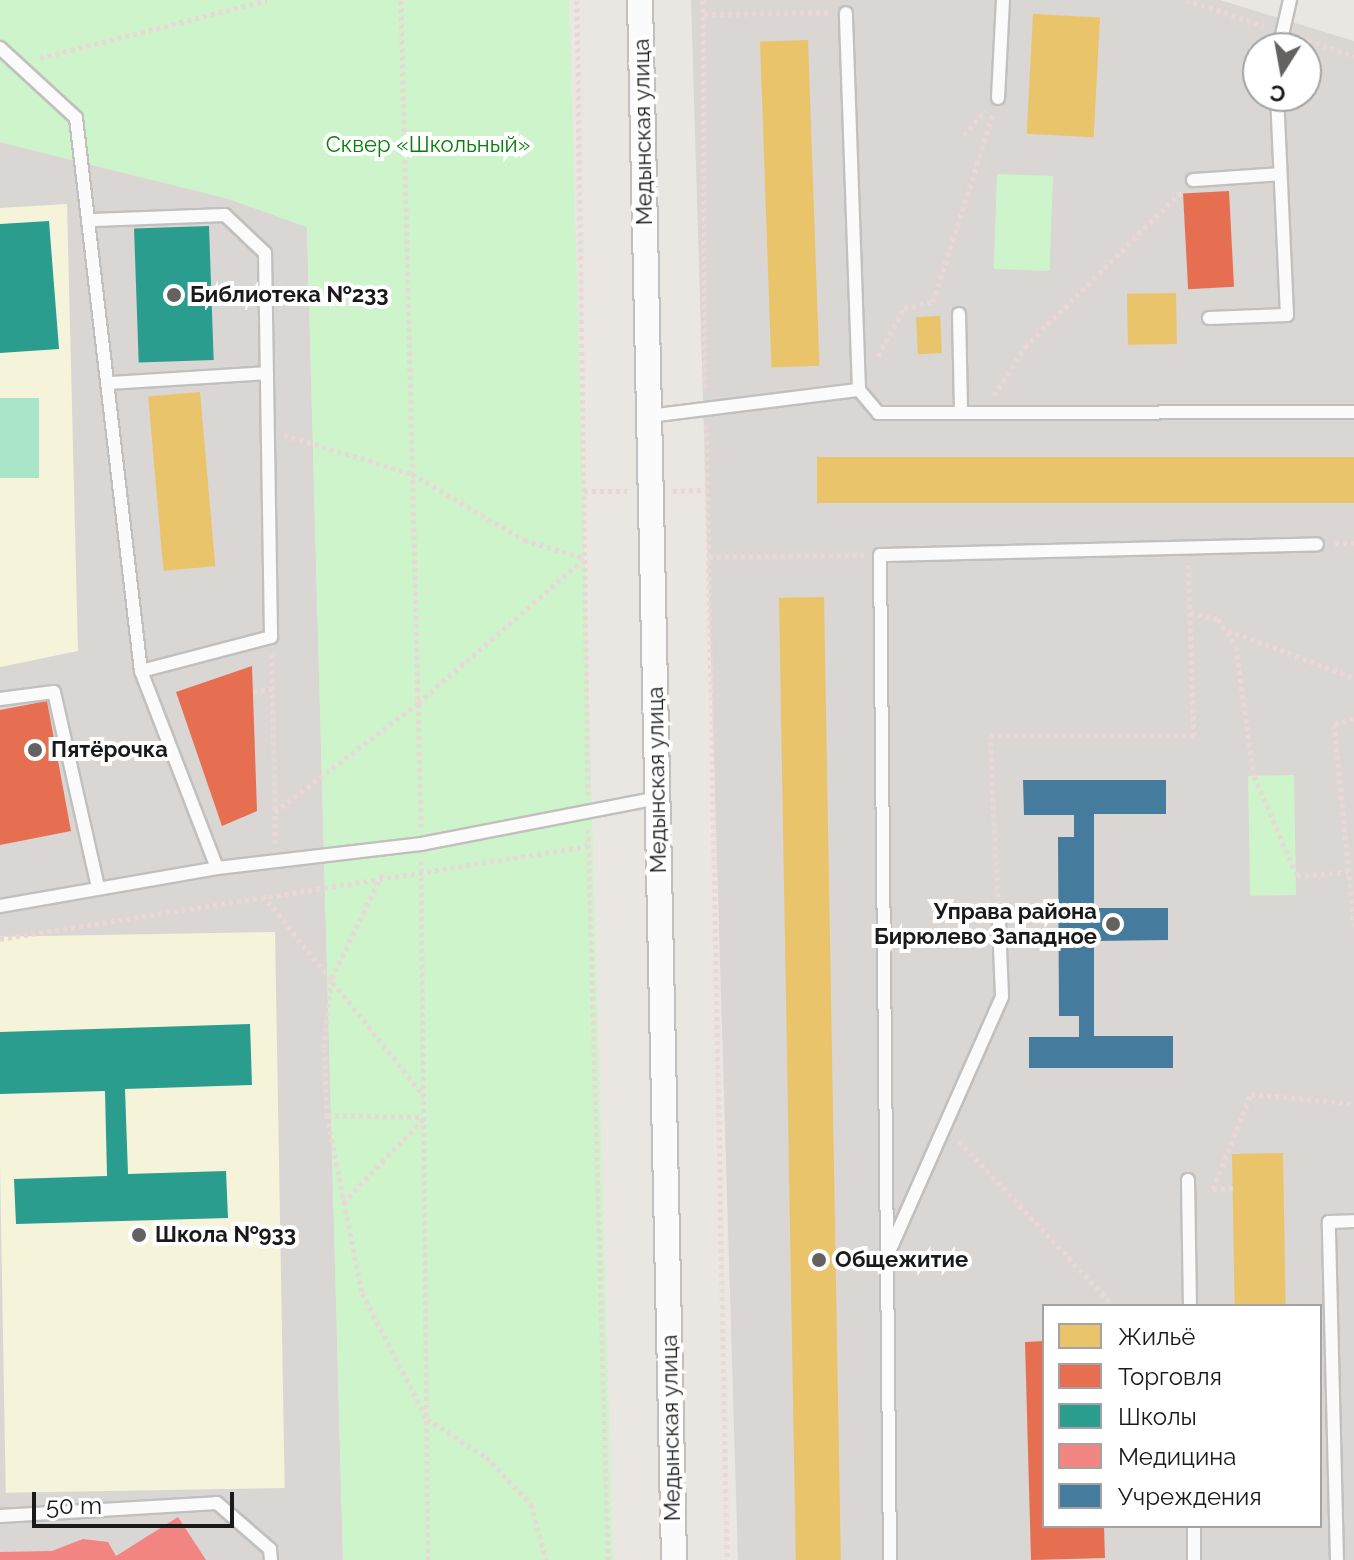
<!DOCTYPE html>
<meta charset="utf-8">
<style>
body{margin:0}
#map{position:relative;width:1354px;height:1560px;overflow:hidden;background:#eae7e2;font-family:Raleway,sans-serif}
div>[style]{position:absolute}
.residential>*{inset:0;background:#d9d6d4}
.education>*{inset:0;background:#f6f3db;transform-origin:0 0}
.park>*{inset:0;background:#cdf4cb;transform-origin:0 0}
.pitch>*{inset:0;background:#a9e6c9;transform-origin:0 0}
.homes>*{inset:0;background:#e9c46a;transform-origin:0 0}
.shops>*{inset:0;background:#e76f51;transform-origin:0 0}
.schools>*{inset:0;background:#2a9d8f;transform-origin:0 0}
.health>*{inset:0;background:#f28482}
.public>*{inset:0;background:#457b9d}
.path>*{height:5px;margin-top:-2.5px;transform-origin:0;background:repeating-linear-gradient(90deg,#ead8d6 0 4px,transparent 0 8px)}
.roads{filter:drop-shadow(2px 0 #c2c0be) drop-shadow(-2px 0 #c2c0be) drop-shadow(0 2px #c2c0be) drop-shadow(0 -2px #c2c0be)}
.service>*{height:12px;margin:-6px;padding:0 6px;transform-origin:6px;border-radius:6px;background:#fcfbfb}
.minor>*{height:24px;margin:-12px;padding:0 12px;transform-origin:12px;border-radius:12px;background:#fcfbfb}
.dots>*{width:22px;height:22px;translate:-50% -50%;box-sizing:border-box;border:4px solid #fff;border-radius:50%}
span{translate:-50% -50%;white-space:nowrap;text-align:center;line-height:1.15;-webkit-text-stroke:8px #fff;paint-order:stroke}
.street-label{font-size:22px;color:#1a1a1a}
.park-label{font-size:22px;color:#027f07}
.poi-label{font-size:22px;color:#1a1a1a;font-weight:700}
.left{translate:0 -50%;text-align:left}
.right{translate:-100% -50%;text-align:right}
.legend{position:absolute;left:1042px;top:1304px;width:280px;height:224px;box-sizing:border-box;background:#fff;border:2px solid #a3a3a3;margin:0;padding:10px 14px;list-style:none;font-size:24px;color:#1a1a1a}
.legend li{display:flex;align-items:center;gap:16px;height:40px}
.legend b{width:40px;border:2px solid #a3a3a3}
.north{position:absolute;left:1242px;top:32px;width:80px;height:80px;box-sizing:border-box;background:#fff;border:2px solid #a3a3a3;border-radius:50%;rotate:191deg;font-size:22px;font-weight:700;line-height:32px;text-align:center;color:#1a1a1a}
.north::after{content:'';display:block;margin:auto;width:28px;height:36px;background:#636260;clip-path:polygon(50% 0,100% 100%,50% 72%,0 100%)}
.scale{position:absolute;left:32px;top:1492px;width:202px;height:36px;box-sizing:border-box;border:4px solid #1a1a1a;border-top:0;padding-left:10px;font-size:24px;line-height:28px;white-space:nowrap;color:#1a1a1a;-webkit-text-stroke:6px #fff;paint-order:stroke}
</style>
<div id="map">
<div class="residential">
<i style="clip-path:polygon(evenodd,691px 0,1220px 0,1354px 41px,1354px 1560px,738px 1560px,691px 0,1258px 48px,1306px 48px,1306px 96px,1258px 96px,1258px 48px,691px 0,1044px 1306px,1320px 1306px,1320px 1526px,1044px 1526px,1044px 1306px)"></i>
<i style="clip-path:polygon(0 142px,229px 199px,307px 227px,343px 1560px,0 1560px)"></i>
</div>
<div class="education">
<i style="clip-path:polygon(67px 204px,78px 651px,0 667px,0 208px)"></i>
<i style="left:275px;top:932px;width:556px;height:279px;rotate:89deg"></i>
</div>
<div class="park">
<i style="clip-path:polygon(0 0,569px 0,613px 1560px,343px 1560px,307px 227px,229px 199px,0 142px)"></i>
<i style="left:997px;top:174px;width:56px;height:95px;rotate:2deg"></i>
<i style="left:1294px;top:775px;width:120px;height:46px;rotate:89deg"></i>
</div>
<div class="pitch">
<i style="left:0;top:398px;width:39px;height:80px"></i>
</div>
<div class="homes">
<i style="left:1033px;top:14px;width:67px;height:120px;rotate:3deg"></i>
<i style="left:808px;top:40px;width:326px;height:48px;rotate:88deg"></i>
<i style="left:1176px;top:293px;width:51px;height:49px;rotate:89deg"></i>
<i style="left:940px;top:316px;width:37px;height:24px;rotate:87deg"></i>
<i style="left:200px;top:392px;width:175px;height:52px;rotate:85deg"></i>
<i style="left:1354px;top:457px;width:46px;height:537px;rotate:90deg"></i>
<i style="left:824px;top:597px;width:963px;height:45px;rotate:89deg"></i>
<i style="left:1283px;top:1153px;width:153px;height:51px;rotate:89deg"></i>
</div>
<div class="shops">
<i style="left:1229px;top:191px;width:96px;height:46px;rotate:87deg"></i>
<i style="clip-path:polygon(252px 666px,257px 811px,222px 826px,176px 692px)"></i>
<i style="clip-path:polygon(47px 701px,71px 831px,0 845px,0 710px)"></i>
<i style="clip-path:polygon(1044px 1341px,1044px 1526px,1104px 1526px,1105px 1558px,1031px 1560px,1025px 1342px)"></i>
</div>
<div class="schools">
<i style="clip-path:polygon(49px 221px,59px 349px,0 353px,0 224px)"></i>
<i style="left:209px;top:226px;width:134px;height:75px;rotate:88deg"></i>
<i style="clip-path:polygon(250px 1024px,252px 1085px,125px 1089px,128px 1174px,226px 1171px,228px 1218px,16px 1224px,14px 1179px,107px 1176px,105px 1091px,0 1094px,0 1032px)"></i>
</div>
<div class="health">
<i style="clip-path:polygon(178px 1517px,206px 1560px,0 1560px,0 1552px,52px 1551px,83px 1539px,108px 1542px,116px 1556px)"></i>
</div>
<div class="public">
<i style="clip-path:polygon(1023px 780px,1166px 780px,1166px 814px,1094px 814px,1094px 908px,1168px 908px,1168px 940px,1094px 941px,1094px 1036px,1173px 1036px,1173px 1068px,1029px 1068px,1029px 1037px,1079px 1037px,1079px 1016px,1059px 1016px,1058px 837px,1074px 837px,1074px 815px,1024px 815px)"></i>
</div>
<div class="path">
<i style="left:401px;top:0;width:827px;rotate:88.61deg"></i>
<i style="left:577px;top:0;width:795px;rotate:89.21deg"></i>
<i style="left:703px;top:0;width:391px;rotate:89.7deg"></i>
<i style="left:1186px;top:0;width:82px;rotate:18.4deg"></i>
<i style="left:704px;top:14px;width:125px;rotate:-0.5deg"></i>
<i style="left:1300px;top:38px;width:57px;rotate:18.4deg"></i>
<i style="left:40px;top:58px;width:234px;rotate:-14.3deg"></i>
<i style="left:964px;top:135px;width:33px;rotate:-49deg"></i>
<i style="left:878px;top:356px;width:55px;rotate:-61.6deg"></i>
<i style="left:904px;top:308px;width:30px;rotate:-12deg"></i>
<i style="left:933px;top:302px;width:197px;rotate:-72.3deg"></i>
<i style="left:994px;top:395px;width:57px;rotate:-57.1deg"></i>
<i style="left:1025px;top:347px;width:221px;rotate:-44.8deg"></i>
<i style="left:706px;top:425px;width:1135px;rotate:88.94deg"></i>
<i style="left:284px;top:435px;width:134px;rotate:16.9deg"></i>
<i style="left:412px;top:474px;width:130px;rotate:30.5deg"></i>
<i style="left:524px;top:540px;width:63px;rotate:16.7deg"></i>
<i style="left:584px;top:491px;width:43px"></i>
<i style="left:673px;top:491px;width:35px;rotate:-2deg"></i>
<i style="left:1335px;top:543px;width:19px"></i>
<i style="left:709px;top:557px;width:155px;rotate:-0.7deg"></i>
<i style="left:1190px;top:613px;width:29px;rotate:12deg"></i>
<i style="left:1218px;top:619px;width:33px;rotate:57deg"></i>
<i style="left:1236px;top:647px;width:130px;rotate:82.1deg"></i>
<i style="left:1254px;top:776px;width:109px;rotate:66.7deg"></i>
<i style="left:1297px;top:876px;width:52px;rotate:-4.4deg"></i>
<i style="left:1228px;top:630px;width:135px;rotate:20.9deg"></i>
<i style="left:272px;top:654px;width:158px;rotate:88.9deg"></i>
<i style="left:253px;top:692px;width:19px;rotate:-9deg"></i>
<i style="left:1354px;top:719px;width:21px;rotate:166deg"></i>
<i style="left:1334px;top:724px;width:203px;rotate:84.3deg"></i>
<i style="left:588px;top:829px;width:731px;rotate:88.43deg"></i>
<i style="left:275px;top:843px;width:31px;rotate:-90deg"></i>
<i style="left:275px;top:812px;width:180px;rotate:-37.3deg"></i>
<i style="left:418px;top:703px;width:220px;rotate:-40.9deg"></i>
<i style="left:421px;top:861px;width:699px;rotate:89.43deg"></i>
<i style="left:382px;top:874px;width:118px;rotate:115.7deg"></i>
<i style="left:331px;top:980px;width:69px;rotate:95.8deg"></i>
<i style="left:324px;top:1049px;width:66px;rotate:87.4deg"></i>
<i style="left:327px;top:1115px;width:181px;rotate:78.9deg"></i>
<i style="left:362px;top:1293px;width:142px;rotate:62.7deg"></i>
<i style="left:427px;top:1419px;width:70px;rotate:32.8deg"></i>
<i style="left:486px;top:1457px;width:65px;rotate:46.2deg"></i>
<i style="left:531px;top:1504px;width:58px;rotate:75deg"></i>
<i style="left:263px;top:895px;width:258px;rotate:51.3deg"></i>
<i style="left:998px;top:905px;width:169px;rotate:-92.7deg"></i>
<i style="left:990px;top:736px;width:204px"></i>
<i style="left:1194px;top:736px;width:172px;rotate:-92deg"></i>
<i style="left:0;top:939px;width:596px;rotate:-8.97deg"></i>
<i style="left:327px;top:1115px;width:96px;rotate:1.2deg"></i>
<i style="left:959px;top:1141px;width:226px;rotate:46.8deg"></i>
<i style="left:1213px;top:1189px;width:102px;rotate:-68.2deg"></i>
<i style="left:1251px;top:1094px;width:103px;rotate:5.5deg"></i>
<i style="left:1213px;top:1189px;width:20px;rotate:-3deg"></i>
<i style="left:343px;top:1203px;width:117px;rotate:-46.4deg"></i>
</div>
<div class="roads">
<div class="service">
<i style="left:0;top:48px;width:103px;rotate:42.6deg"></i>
<i style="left:76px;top:118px;width:557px;rotate:83.3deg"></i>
<i style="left:141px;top:671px;width:211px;rotate:68.9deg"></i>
<i style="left:1279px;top:48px;width:49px;rotate:-77.1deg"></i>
<i style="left:998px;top:98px;width:98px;rotate:-87.1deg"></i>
<i style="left:1193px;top:180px;width:87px;rotate:-3.9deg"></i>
<i style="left:93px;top:220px;width:132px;rotate:-2.2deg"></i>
<i style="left:225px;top:215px;width:55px;rotate:43.5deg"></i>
<i style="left:265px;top:253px;width:384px;rotate:89.1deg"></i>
<i style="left:271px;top:637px;width:134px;rotate:165.3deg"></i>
<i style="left:959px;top:314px;width:99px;rotate:88.8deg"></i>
<i style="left:1209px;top:318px;width:78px;rotate:-2.2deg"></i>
<i style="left:1287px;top:315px;width:219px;rotate:-92.6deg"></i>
<i style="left:110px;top:383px;width:157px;rotate:-3.6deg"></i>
<i style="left:859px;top:390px;width:30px;rotate:50deg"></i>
<i style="left:878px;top:413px;width:476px;rotate:-0.1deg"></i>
<i style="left:649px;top:416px;width:212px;rotate:-7.1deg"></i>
<i style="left:859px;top:390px;width:377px;rotate:-92deg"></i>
<i style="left:0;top:699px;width:54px;rotate:-7.4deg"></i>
<i style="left:54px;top:692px;width:201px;rotate:77.3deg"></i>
<i style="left:0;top:906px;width:220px;rotate:-9.9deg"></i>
<i style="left:217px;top:868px;width:205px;rotate:-6.7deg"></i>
<i style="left:421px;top:844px;width:240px;rotate:-11deg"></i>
<i style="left:1188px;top:1180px;width:126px;rotate:89.1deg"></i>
<i style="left:888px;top:1254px;width:281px;rotate:-66.1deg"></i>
<i style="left:1002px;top:997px;width:74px;rotate:-92.3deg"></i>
<i style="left:0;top:1516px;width:217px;rotate:-3.4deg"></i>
<i style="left:217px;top:1503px;width:70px;rotate:41deg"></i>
<i style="left:270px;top:1549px;width:11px;rotate:85deg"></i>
<i style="left:1194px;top:1526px;width:34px;rotate:90deg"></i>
<i style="left:890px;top:1560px;width:1005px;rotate:-90.57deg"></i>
<i style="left:880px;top:555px;width:437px;rotate:-1.4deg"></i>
<i style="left:1337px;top:1560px;width:338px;rotate:-91.4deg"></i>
<i style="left:1329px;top:1222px;width:25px;rotate:-2deg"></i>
</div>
<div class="minor">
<i style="left:640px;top:0;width:1560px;rotate:88.75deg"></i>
</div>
</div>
<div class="dots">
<i style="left:174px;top:295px;background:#636260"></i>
<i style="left:35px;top:750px;background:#636260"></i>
<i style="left:1113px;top:924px;background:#636260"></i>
<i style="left:139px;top:1235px;background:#636260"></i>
<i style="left:819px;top:1260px;background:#636260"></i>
</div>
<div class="street-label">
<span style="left:643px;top:132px;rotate:-91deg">Медынская улица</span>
<span style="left:657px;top:780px;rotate:-91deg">Медынская улица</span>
<span style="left:671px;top:1428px;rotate:-91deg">Медынская улица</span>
</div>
<div class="park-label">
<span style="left:428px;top:145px">Сквер «Школьный»</span>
</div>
<div class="poi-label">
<span class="left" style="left:190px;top:295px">Библиотека №233</span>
<span class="left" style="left:51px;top:750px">Пятёрочка</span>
<span class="right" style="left:1097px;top:924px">Управа района<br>Бирюлево Западное</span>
<span class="left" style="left:155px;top:1235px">Школа №933</span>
<span class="left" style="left:835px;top:1260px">Общежитие</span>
</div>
<ul class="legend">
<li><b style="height:22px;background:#e9c46a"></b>Жильё</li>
<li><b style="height:22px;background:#e76f51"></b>Торговля</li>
<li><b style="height:22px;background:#2a9d8f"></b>Школы</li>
<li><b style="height:22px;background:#f28482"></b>Медицина</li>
<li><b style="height:22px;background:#457b9d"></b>Учреждения</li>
</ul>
<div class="north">С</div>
<div class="scale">50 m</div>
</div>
